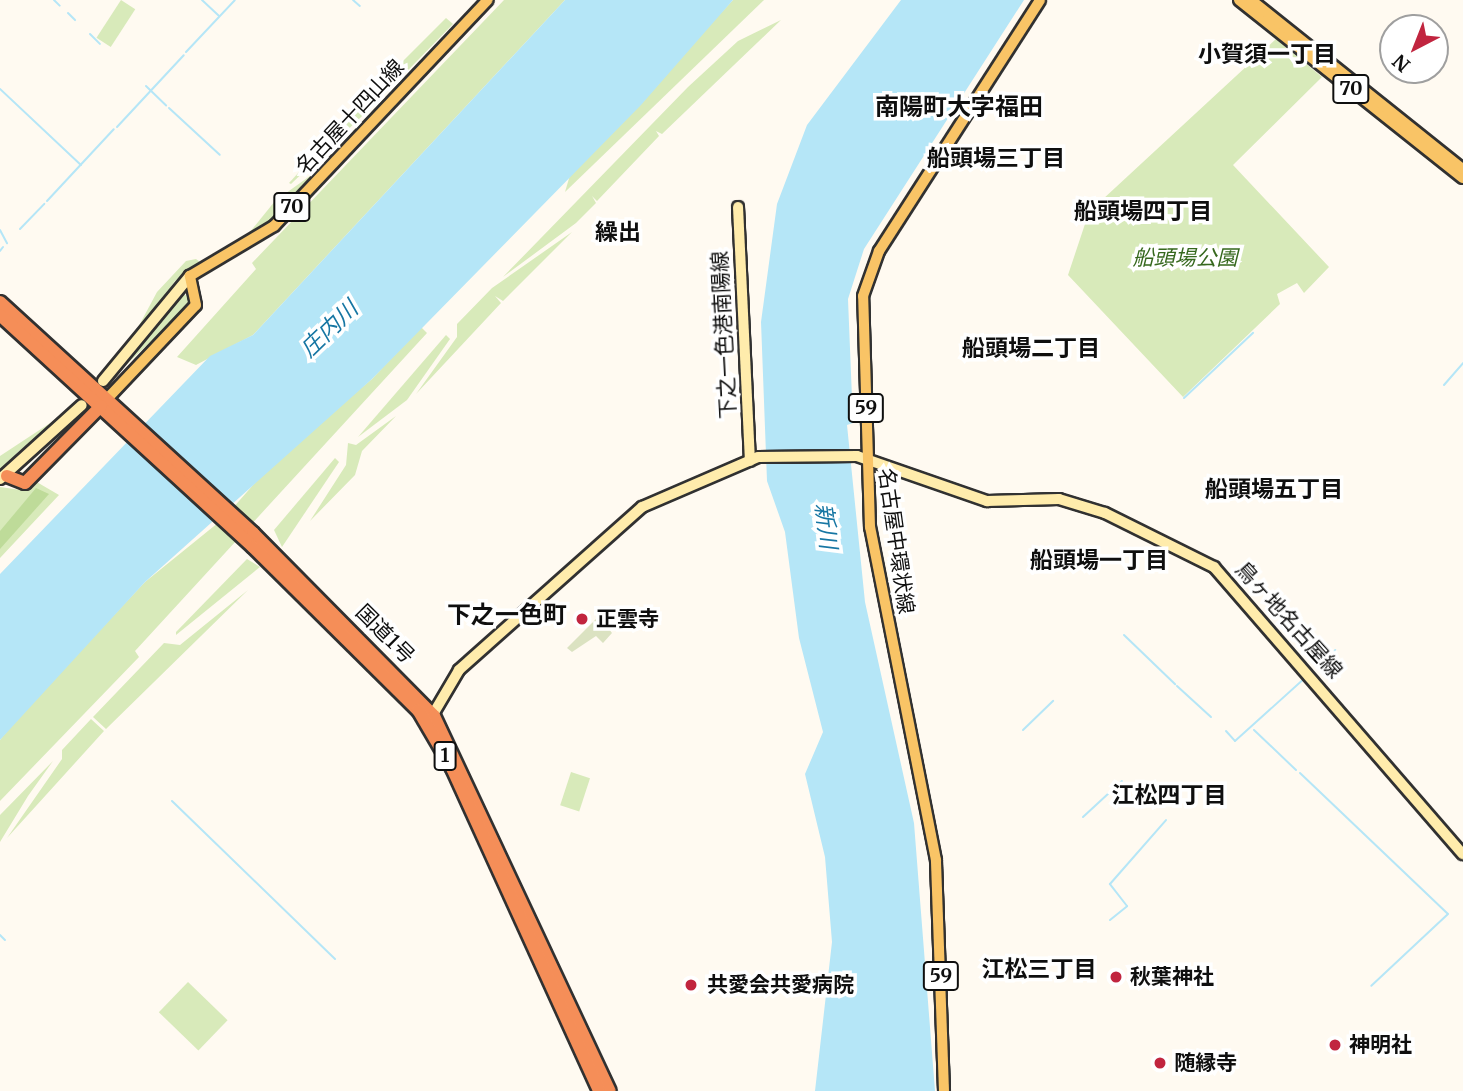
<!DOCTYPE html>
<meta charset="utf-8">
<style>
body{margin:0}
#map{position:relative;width:1463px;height:1091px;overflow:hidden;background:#fffaf1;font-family:Merriweather,"Noto Sans JP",serif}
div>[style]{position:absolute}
.green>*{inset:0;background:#d8eaba;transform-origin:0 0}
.forest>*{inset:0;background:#bedb99}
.cemetery>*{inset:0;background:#dbe2c1}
.water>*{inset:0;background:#b5e6f7}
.stream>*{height:2px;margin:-1px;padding:0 1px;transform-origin:1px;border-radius:1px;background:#b5e6f7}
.roads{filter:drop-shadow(2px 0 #313131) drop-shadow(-2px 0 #313131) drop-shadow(0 2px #313131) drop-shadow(0 -2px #313131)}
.secondary>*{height:10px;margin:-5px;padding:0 5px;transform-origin:5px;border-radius:5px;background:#ffecac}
.primary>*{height:10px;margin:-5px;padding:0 5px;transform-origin:5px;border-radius:5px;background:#f9c466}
.highway>*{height:12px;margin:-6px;padding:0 6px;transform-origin:6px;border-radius:6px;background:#f58e58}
.dots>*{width:19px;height:19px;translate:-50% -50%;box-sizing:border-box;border:4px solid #fff;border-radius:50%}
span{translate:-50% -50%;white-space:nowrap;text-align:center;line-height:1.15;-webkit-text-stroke:7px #fff;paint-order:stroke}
.shield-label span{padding:2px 5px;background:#fff;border:2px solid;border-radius:5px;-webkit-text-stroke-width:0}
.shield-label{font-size:19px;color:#0f0f0f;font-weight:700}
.street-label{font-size:21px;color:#0f0f0f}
.park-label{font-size:21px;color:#36681e;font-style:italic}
.poi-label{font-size:21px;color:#0f0f0f;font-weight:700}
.left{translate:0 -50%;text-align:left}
.neighbourhood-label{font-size:23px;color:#0f0f0f;font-weight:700}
.water-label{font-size:23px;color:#1676a3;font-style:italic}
.quarter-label{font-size:24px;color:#0f0f0f;font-weight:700}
.north{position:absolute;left:1379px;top:14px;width:70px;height:70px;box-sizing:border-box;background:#fff;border:2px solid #9f9f9f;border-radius:50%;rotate:222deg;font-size:19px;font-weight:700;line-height:28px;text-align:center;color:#0f0f0f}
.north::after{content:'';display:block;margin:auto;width:24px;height:32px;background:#c1253f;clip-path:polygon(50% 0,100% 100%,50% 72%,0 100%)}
</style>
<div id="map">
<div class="green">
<i style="left:121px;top:0;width:17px;height:45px;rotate:33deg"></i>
<i style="clip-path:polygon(504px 0,565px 0,253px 335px,196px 365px,177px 357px,256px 269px,252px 263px)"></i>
<i style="clip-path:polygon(733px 0,764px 0,565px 192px,570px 175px)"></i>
<i style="clip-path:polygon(446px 18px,453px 24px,383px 96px,375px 89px)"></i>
<i style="clip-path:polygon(781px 20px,662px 134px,656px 131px,659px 136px,597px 201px,592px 196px,596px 203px,576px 223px,503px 277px,688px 87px,738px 41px)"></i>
<i style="clip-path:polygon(1276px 39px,1322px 77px,1233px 165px,1329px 267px,1304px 293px,1297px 283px,1277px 294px,1280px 304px,1183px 397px,1068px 275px,1089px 212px)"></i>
<i style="clip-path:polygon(374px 90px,382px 97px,291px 184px,289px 183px)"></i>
<i style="clip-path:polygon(328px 163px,265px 228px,245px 238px,275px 201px)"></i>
<i style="clip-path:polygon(572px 232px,503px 301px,495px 296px,501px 303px,416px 394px,457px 337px,457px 324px,492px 288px)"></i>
<i style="clip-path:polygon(196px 259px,200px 262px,175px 281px,127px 348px,157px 292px,186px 261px)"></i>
<i style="clip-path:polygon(180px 293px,190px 297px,186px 308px,106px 384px)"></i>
<i style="clip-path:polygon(421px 327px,427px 333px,135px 651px,139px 657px,0 801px,0 740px,19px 716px,145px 582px,224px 518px,276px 459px,372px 379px)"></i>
<i style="clip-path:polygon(446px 335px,450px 339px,407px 400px,358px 437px)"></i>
<i style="clip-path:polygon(76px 406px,18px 452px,0 470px,0 456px)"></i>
<i style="clip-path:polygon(396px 416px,362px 451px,355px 475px,310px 521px,346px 465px,348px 443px,356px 445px)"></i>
<i style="clip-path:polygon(335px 458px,339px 462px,282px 547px,274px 530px)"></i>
<i style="clip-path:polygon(35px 481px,59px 495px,0 558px,0 487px,21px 490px)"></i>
<i style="clip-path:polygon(247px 559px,260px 567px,176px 635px,176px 632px)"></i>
<i style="clip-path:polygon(248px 590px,106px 729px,93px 717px,164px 643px,180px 645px)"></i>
<i style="clip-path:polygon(91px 719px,104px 731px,7px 838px,62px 759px,62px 750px)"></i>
<i style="clip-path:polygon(53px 761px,28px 796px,0 842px,0 815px)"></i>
<i style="left:571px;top:772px;width:20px;height:35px;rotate:18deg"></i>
<i style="left:188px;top:982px;width:55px;height:42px;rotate:44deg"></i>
</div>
<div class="forest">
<i style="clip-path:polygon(36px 488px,49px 494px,0 549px,0 531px)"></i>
</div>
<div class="cemetery">
<i style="clip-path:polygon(599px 616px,612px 633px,603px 643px,596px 636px,572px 652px,567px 648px)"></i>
</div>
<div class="water">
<i style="clip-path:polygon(565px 0,733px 0,641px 105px,372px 379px,145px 582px,0 740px,0 574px,210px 356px,253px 335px)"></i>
<i style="clip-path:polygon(901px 0,1024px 0,864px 249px,848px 299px,853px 423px,847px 425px,865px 602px,914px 823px,935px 1091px,815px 1091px,832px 942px,825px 857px,805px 774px,823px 732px,799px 638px,785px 532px,767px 481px,761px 322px,777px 204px,807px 125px)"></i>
</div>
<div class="stream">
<i style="left:54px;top:0;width:8px;rotate:45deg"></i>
<i style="left:202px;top:0;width:23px;rotate:43deg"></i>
<i style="left:353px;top:0;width:9px;rotate:41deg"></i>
<i style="left:68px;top:13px;width:10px;rotate:45deg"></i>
<i style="left:90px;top:34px;width:14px;rotate:45deg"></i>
<i style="left:186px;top:52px;width:71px;rotate:-46.7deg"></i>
<i style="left:146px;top:86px;width:28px;rotate:44deg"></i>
<i style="left:0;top:89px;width:111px;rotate:43.2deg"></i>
<i style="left:169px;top:108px;width:69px;rotate:42.7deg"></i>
<i style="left:117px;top:127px;width:98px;rotate:-47.1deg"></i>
<i style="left:47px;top:201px;width:98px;rotate:-47.1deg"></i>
<i style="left:20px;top:229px;width:35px;rotate:-46deg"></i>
<i style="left:0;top:230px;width:15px;rotate:62deg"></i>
<i style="left:0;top:251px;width:5px;rotate:-53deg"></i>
<i style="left:1444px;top:385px;width:29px;rotate:-49deg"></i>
<i style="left:1184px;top:398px;width:95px;rotate:-43.3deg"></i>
<i style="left:1124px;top:635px;width:71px;rotate:43.9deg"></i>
<i style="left:1317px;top:667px;width:25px;rotate:-43deg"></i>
<i style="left:1177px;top:686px;width:46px;rotate:42.4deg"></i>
<i style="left:1023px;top:730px;width:42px;rotate:-44deg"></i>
<i style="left:1254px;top:730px;width:58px;rotate:43.6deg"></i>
<i style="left:1226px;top:731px;width:13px;rotate:48deg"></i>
<i style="left:1235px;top:741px;width:94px;rotate:-42deg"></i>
<i style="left:1300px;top:773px;width:204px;rotate:43.6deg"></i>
<i style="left:1448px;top:914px;width:105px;rotate:136.9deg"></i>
<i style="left:172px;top:801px;width:227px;rotate:44.1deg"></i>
<i style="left:1083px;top:817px;width:53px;rotate:-42.7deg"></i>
<i style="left:1110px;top:920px;width:22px;rotate:-39deg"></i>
<i style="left:1127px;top:906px;width:28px;rotate:-128deg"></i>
<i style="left:1110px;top:884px;width:85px;rotate:-48.8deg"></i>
<i style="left:0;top:935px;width:7px;rotate:45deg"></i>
</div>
<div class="roads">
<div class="secondary">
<i style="left:738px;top:207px;width:254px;rotate:87.3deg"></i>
<i style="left:103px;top:381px;width:136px;rotate:-50.4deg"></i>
<i style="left:0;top:479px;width:110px;rotate:-42.1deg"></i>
<i style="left:429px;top:721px;width:59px;rotate:-59.5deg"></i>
<i style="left:459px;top:670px;width:245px;rotate:-41.7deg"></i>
<i style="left:642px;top:507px;width:126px;rotate:-23.3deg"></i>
<i style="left:758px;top:457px;width:99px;rotate:-0.6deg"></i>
<i style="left:857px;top:456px;width:138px;rotate:19.1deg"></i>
<i style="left:987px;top:501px;width:72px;rotate:-1.6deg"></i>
<i style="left:1059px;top:499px;width:48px;rotate:16.9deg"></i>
<i style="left:1105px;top:513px;width:122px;rotate:26.4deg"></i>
<i style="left:1214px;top:567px;width:380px;rotate:49.1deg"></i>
</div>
<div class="primary">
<i style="left:1239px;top:0;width:286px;rotate:38.5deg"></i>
<i style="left:1251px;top:0;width:271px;rotate:38.6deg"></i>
<i style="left:107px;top:399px;width:129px;rotate:-46.6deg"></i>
<i style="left:196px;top:305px;width:30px;rotate:-102deg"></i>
<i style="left:190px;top:276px;width:98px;rotate:-30.8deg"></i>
<i style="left:274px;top:226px;width:311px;rotate:-46.6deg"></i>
<i style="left:944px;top:1091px;width:231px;rotate:-92deg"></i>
<i style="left:936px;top:860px;width:339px;rotate:-101.2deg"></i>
<i style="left:870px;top:527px;width:231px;rotate:-91.7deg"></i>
<i style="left:863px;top:296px;width:48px;rotate:-70.4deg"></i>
<i style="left:879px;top:251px;width:298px;rotate:-57.3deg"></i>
</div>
<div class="highway">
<i style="left:0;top:302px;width:343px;rotate:42.4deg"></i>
<i style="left:253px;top:533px;width:257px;rotate:45.3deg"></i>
<i style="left:434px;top:716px;width:414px;rotate:64.9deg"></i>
<i style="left:0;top:315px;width:343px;rotate:42.5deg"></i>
<i style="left:253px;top:547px;width:232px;rotate:44.7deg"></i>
<i style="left:418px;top:710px;width:67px;rotate:59.6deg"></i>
<i style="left:452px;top:768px;width:355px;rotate:65.5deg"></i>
<i style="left:7px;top:476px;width:19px;rotate:21deg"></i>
<i style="left:25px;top:483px;width:108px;rotate:-45.4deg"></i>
</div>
</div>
<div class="dots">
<i style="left:582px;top:619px;background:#c1253f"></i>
<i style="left:1116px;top:977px;background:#c1253f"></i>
<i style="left:691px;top:985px;background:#c1253f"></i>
<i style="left:1335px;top:1045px;background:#c1253f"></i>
<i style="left:1160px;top:1063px;background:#c1253f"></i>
</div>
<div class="shield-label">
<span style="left:1351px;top:89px">70</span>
<span style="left:292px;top:207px">70</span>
<span style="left:866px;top:408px">59</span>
<span style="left:445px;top:756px">1</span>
<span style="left:941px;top:976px">59</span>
</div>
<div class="street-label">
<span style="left:350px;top:117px;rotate:-47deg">名古屋十四山線</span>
<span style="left:724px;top:335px;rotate:-93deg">下之一色港南陽線</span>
<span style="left:896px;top:541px;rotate:82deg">名古屋中環状線</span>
<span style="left:1289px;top:620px;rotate:48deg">鳥ヶ地名古屋線</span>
<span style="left:385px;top:634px;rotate:45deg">国道1号</span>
</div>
<div class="park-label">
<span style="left:1185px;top:258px">船頭場公園</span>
</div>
<div class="poi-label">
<span class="left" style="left:596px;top:619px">正雲寺</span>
<span class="left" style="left:1130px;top:977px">秋葉神社</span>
<span class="left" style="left:707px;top:985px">共愛会共愛病院</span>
<span class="left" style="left:1349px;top:1045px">神明社</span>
<span class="left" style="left:1174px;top:1063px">随縁寺</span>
</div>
<div class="neighbourhood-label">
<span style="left:1267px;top:54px">小賀須一丁目</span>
<span style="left:996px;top:158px">船頭場三丁目</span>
<span style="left:1143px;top:211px">船頭場四丁目</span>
<span style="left:618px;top:232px">繰出</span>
<span style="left:1031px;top:348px">船頭場二丁目</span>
<span style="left:1274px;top:489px">船頭場五丁目</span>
<span style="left:1099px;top:560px">船頭場一丁目</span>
<span style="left:1169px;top:795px">江松四丁目</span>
<span style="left:1039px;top:969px">江松三丁目</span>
</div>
<div class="water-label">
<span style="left:329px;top:329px;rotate:-44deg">庄内川</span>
<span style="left:826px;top:526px;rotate:83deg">新川</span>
</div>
<div class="quarter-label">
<span style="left:959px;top:107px">南陽町大字福田</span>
<span style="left:507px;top:615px">下之一色町</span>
</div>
<div class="north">N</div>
</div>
